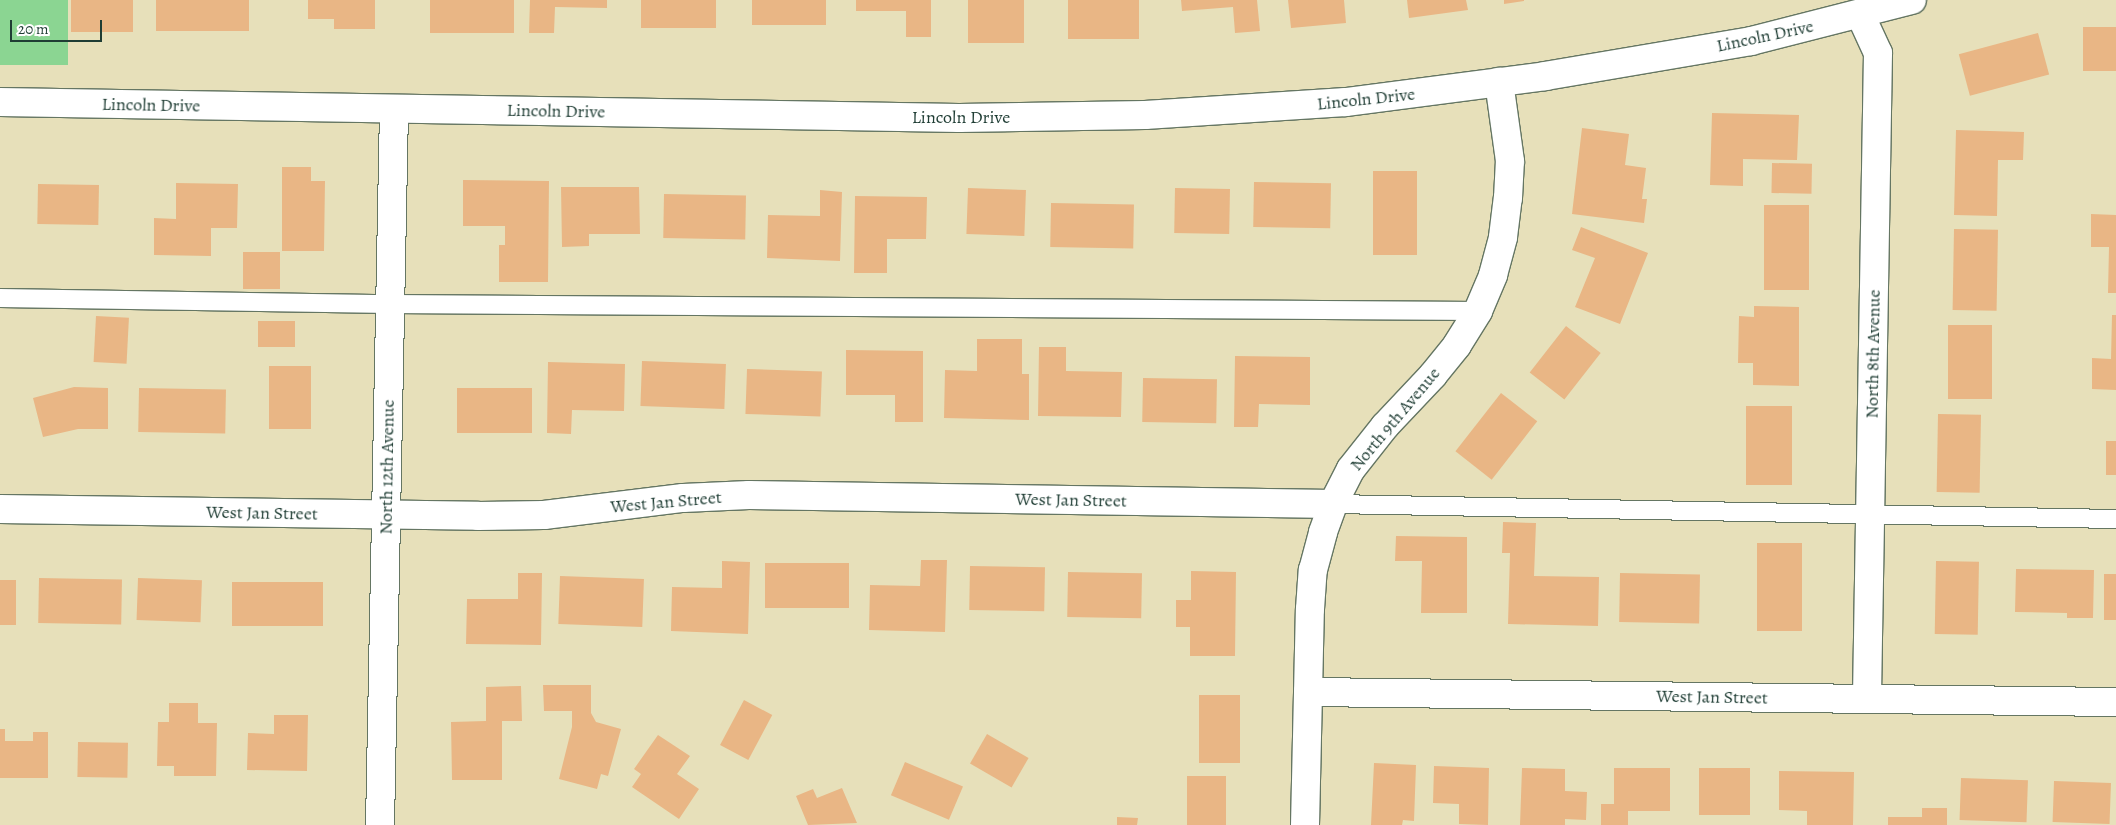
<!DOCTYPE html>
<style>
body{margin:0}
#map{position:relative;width:2116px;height:825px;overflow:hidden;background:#e7e0ba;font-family:Alegreya,serif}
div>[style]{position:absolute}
.green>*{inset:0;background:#8bd592;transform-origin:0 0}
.building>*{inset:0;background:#e9b685;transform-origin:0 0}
.roads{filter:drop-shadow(1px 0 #657663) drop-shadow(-1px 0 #657663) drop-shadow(0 1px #657663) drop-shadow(0 -1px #657663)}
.service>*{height:18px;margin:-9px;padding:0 9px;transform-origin:9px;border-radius:9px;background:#fff}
.minor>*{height:28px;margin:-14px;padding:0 14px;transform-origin:14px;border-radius:14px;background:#fff}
span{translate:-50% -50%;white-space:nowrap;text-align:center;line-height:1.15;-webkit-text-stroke:5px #fff;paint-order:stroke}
.street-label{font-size:18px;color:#1f3d34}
.scale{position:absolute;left:10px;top:20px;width:92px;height:22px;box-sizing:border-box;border:2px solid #1f3d34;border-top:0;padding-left:6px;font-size:15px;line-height:18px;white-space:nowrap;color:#1f3d34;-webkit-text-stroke:4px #fff;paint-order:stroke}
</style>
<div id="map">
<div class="green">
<i style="left:0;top:0;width:68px;height:65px"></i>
</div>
<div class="building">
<i style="left:71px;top:0;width:62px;height:32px"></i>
<i style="left:156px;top:0;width:93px;height:31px"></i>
<i style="clip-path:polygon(308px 0,375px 0,375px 29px,334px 29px,334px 19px,308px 19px)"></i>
<i style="left:430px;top:0;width:84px;height:33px"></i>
<i style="clip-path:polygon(530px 0,607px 0,607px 8px,555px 7px,554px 33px,529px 33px)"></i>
<i style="left:641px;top:0;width:75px;height:28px"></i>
<i style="left:752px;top:0;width:74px;height:25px"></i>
<i style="clip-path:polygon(856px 0,931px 0,931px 37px,906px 37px,906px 11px,856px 11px)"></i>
<i style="left:968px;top:0;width:56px;height:43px"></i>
<i style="left:1068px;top:0;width:71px;height:39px"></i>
<i style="clip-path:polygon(1181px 0,1257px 0,1260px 31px,1235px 33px,1233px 7px,1182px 11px)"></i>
<i style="clip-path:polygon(1288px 0,1344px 0,1346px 23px,1291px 28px)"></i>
<i style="clip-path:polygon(1407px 0,1466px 0,1468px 10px,1409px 18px)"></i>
<i style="clip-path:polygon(1504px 0,1524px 0,1524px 1px,1504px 4px)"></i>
<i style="left:2083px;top:27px;width:33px;height:44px"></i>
<i style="left:2038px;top:33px;width:43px;height:82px;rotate:75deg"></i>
<i style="clip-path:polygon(1712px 113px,1799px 115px,1797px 160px,1743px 159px,1743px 186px,1710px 185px)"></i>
<i style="clip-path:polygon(1582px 128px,1629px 134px,1625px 165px,1646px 168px,1642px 199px,1647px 199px,1644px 223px,1572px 214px)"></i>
<i style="clip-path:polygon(1956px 130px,2024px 132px,2023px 160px,1998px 160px,1997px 216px,1954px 215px)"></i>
<i style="left:1772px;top:163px;width:40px;height:30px;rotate:1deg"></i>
<i style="clip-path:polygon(282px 167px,311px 167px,311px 181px,325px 181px,324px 251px,282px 251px)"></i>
<i style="left:1373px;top:171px;width:44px;height:84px"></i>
<i style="clip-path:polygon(463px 180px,549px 181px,548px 282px,499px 282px,499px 245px,505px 245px,505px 226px,463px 226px)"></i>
<i style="left:1254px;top:182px;width:77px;height:45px;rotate:1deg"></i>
<i style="clip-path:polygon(176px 183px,238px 184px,237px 228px,211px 228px,211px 256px,154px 255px,154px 218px,176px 219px)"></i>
<i style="left:38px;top:184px;width:61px;height:40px;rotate:1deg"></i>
<i style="clip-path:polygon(561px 187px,639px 187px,640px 234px,589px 234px,589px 246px,562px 247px)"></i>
<i style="left:968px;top:188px;width:58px;height:46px;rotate:2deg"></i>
<i style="left:1175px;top:188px;width:55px;height:45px;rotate:1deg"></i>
<i style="clip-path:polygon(820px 190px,842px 192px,840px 261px,767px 258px,768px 215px,820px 216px)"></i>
<i style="left:664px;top:194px;width:82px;height:44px;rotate:1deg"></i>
<i style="clip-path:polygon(855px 196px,927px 197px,926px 239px,887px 239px,887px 273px,854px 273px)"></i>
<i style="left:1051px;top:203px;width:83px;height:44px;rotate:1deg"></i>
<i style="left:1764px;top:205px;width:45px;height:85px"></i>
<i style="clip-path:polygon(2091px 214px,2116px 215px,2116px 293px,2108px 293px,2109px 247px,2091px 247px)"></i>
<i style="clip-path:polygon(1581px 227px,1648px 253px,1620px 324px,1575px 307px,1595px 258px,1572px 250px)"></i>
<i style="left:1954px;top:229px;width:44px;height:81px;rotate:1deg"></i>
<i style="left:243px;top:252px;width:37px;height:37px"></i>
<i style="clip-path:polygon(1754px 306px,1799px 307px,1799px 386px,1753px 385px,1753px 363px,1738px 363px,1739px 316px,1754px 317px)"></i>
<i style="clip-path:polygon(2112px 315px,2116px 315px,2116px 390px,2092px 389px,2092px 358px,2111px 359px)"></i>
<i style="left:96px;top:316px;width:33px;height:46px;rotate:3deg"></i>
<i style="left:258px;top:321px;width:37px;height:26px"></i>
<i style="left:1948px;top:325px;width:44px;height:74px"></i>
<i style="left:1566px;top:326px;width:44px;height:59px;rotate:38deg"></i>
<i style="clip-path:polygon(977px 339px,1022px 339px,1022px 374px,1029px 374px,1029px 420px,944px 418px,945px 370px,977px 371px)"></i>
<i style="clip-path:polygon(1039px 347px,1066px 347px,1066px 371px,1122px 372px,1121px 417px,1038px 416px)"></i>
<i style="clip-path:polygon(846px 350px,923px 351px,923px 422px,895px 422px,895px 395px,846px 395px)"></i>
<i style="clip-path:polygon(1235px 356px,1310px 357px,1310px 405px,1259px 404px,1258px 427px,1234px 427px)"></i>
<i style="left:642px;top:361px;width:84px;height:45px;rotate:2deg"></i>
<i style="clip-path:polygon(548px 362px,625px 364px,624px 411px,572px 410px,571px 434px,547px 433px)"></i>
<i style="left:269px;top:366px;width:42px;height:63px"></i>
<i style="left:747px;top:369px;width:75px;height:45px;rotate:2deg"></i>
<i style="left:1143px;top:378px;width:74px;height:44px;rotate:1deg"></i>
<i style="clip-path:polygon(74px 387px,108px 388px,108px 429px,78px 429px,43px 437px,33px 398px)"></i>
<i style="left:139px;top:388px;width:87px;height:44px;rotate:1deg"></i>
<i style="left:457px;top:388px;width:75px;height:45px"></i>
<i style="left:1501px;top:393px;width:46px;height:74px;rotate:38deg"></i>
<i style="left:1746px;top:406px;width:46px;height:79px"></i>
<i style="left:1938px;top:414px;width:43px;height:78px;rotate:1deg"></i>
<i style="left:2106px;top:441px;width:10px;height:34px"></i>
<i style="clip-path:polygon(1503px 522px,1536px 523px,1534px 576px,1599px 577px,1598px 626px,1508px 624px,1510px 553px,1502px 553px)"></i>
<i style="clip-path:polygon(1396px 536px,1467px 537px,1467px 613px,1421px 613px,1422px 561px,1395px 561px)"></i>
<i style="left:1757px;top:543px;width:45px;height:88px"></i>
<i style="clip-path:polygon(921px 560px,947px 560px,945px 632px,869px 630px,870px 585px,920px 586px)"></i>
<i style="clip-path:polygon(722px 561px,750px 562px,748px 634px,671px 631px,672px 587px,722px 588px)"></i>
<i style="left:1936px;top:561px;width:43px;height:73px;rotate:1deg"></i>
<i style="left:765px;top:563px;width:84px;height:45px"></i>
<i style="left:970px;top:566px;width:75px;height:44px;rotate:1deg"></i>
<i style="clip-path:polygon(2016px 569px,2094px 570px,2093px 618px,2067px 618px,2067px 613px,2015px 612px)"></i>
<i style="clip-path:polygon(1191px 571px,1236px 572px,1235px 656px,1190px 656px,1190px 627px,1176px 627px,1176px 600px,1191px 600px)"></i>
<i style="left:1068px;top:572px;width:74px;height:45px;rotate:1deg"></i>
<i style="clip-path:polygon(518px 573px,542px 573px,541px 645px,466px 644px,467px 599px,518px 599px)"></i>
<i style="left:1620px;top:573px;width:80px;height:49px;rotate:1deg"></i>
<i style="left:2104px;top:574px;width:12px;height:46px"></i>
<i style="left:560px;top:576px;width:84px;height:48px;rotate:2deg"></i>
<i style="left:39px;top:578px;width:83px;height:45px;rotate:1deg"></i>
<i style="left:138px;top:578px;width:64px;height:42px;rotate:2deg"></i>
<i style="left:0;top:580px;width:16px;height:45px"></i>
<i style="left:232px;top:582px;width:91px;height:44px"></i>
<i style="clip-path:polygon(543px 685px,591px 685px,591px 713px,596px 722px,621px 729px,608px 776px,601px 774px,597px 789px,559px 779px,572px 727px,572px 711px,544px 711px)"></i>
<i style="clip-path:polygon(521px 686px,522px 721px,502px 721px,502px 780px,452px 780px,451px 722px,486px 721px,486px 687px)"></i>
<i style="left:1199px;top:695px;width:41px;height:68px"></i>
<i style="left:744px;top:700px;width:32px;height:51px;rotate:28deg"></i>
<i style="clip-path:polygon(169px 703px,198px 703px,198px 723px,217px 723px,216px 776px,174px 776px,174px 766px,157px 766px,158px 722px,169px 722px)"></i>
<i style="clip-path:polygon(274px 715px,308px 715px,307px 771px,247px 770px,248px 733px,274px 734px)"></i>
<i style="clip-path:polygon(0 729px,5px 729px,5px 741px,33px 741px,33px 732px,48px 732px,48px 778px,0 778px)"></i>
<i style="left:987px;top:734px;width:48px;height:34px;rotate:30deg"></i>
<i style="clip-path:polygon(658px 735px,690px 756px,677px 774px,699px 789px,679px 819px,632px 787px,641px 774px,634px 769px)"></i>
<i style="left:78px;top:742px;width:50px;height:35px;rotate:1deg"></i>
<i style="left:905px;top:762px;width:63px;height:36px;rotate:23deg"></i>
<i style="clip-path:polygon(1374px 763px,1416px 765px,1414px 821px,1403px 820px,1402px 825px,1371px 825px)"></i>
<i style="clip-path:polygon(1434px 766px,1489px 768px,1488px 825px,1459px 824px,1459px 804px,1433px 803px)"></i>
<i style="clip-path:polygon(1522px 768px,1565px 769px,1565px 791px,1587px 792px,1586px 820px,1565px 819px,1565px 825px,1520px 825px)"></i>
<i style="clip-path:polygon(1614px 768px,1670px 768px,1670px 811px,1628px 811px,1628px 825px,1601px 825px,1601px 804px,1614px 804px)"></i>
<i style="left:1699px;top:768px;width:51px;height:47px"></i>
<i style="clip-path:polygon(1779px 771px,1854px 772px,1853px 825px,1807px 825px,1807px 811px,1779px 810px)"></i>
<i style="left:1187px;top:776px;width:39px;height:49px"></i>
<i style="left:1961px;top:778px;width:67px;height:42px;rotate:2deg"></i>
<i style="left:2054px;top:781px;width:57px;height:41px;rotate:2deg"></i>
<i style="clip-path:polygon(842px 788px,857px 823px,808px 825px,796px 796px,813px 789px,817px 798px)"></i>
<i style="clip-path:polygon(1922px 808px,1947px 808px,1947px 825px,1888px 825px,1888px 817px,1922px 817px)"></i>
<i style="clip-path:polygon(1117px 817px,1138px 818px,1137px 825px,1117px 825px)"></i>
</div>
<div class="roads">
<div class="service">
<i style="left:0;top:298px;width:390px;rotate:0.9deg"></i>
<i style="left:390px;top:304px;width:1088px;rotate:0.37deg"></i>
<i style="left:1333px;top:504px;width:783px;rotate:1.1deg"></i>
</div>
<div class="minor">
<i style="left:1860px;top:14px;width:43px;rotate:65.2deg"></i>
<i style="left:1878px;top:53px;width:646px;rotate:90.98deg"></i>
<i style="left:0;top:102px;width:959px;rotate:0.96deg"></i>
<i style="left:959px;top:118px;width:186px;rotate:-0.9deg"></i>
<i style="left:1145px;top:115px;width:201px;rotate:-3.7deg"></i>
<i style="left:1346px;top:102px;width:201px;rotate:-7.4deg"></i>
<i style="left:1545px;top:76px;width:209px;rotate:-9.6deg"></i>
<i style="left:1751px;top:41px;width:166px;rotate:-14.3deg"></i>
<i style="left:0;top:509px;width:478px;rotate:0.8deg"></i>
<i style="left:478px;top:516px;width:66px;rotate:-0.9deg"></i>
<i style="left:544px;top:515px;width:140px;rotate:-7deg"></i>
<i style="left:683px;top:498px;width:66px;rotate:-2.6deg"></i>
<i style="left:749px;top:495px;width:584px;rotate:0.88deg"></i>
<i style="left:1308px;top:692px;width:808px;rotate:0.71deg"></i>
<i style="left:380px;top:825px;width:716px;rotate:-88.88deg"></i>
<i style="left:1305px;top:825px;width:216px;rotate:-88.7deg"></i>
<i style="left:1310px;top:609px;width:39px;rotate:-86deg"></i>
<i style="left:1313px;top:570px;width:39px;rotate:-75deg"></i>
<i style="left:1323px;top:532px;width:30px;rotate:-70deg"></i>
<i style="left:1333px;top:504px;width:39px;rotate:-63deg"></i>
<i style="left:1351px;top:469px;width:55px;rotate:-51.7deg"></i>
<i style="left:1385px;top:426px;width:70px;rotate:-46.7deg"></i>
<i style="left:1433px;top:375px;width:38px;rotate:-51deg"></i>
<i style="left:1457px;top:345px;width:40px;rotate:-58deg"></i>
<i style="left:1478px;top:311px;width:39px;rotate:-67deg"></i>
<i style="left:1493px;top:275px;width:39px;rotate:-75deg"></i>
<i style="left:1503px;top:237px;width:39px;rotate:-83deg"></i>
<i style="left:1508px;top:198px;width:37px;rotate:-87deg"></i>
<i style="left:1510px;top:161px;width:80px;rotate:-97.9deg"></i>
</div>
</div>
<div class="street-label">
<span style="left:1765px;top:36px;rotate:-12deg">Lincoln Drive</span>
<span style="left:1366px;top:99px;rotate:-6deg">Lincoln Drive</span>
<span style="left:151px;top:105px;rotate:1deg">Lincoln Drive</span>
<span style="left:556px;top:111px;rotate:1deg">Lincoln Drive</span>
<span style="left:961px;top:117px">Lincoln Drive</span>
<span style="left:1873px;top:354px;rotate:-89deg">North 8th Avenue</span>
<span style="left:1395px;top:419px;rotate:-50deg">North 9th Avenue</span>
<span style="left:387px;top:467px;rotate:-89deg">North 12th Avenue</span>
<span style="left:1071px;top:500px;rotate:1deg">West Jan Street</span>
<span style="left:666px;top:502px;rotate:-5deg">West Jan Street</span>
<span style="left:262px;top:513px;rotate:1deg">West Jan Street</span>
<span style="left:1712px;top:697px;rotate:1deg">West Jan Street</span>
</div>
<div class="scale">20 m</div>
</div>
